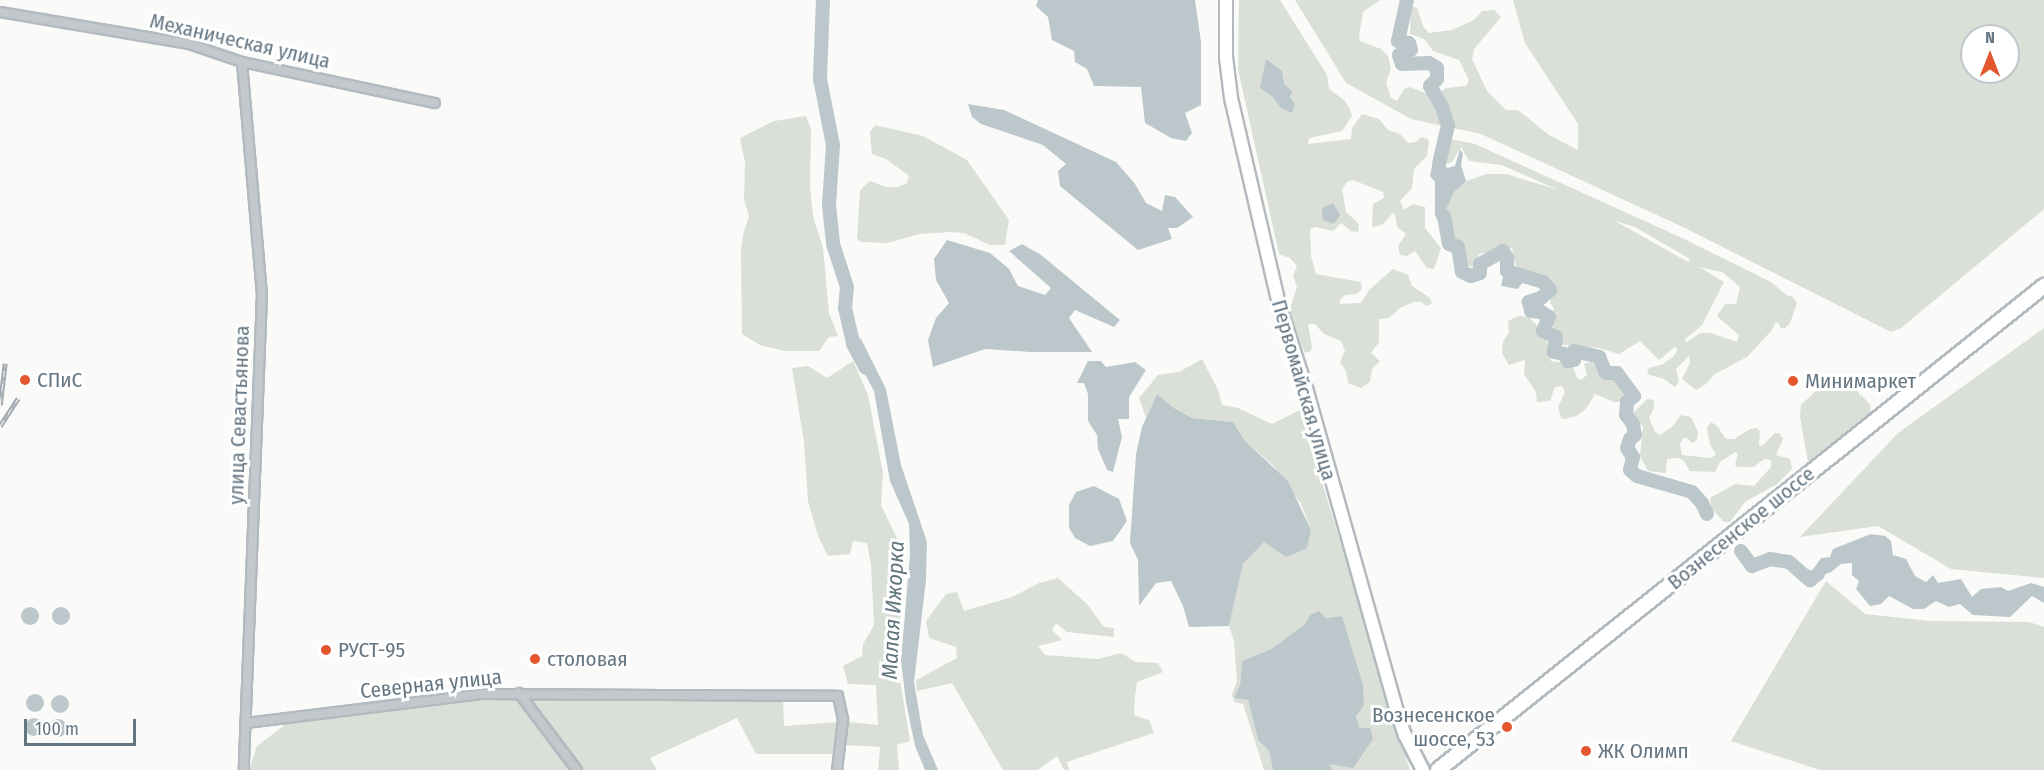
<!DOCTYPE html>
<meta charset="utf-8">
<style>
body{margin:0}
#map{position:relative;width:2044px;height:770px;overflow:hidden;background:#fafaf8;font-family:"Fira Sans Condensed",sans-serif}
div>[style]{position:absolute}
.green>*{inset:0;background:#dadfd7}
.water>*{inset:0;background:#bbc7cb}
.round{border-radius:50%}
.river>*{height:14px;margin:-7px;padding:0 7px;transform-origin:7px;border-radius:7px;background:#bbc7cb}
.roads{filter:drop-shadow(2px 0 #b3babf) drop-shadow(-2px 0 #b3babf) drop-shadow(0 2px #b3babf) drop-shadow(0 -2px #b3babf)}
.street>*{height:8px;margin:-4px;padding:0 4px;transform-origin:4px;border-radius:4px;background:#c3c8cc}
.secondary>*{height:12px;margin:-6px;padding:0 6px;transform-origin:6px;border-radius:6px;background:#fff}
.primary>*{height:14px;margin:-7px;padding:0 7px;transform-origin:7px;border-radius:7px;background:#fff}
.rail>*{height:4.5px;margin-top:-2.25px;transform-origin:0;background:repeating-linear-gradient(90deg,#fff 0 7px,#a2aab0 0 14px);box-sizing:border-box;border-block:2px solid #a2aab0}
.dots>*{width:16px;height:16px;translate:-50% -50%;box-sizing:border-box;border:3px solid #fff;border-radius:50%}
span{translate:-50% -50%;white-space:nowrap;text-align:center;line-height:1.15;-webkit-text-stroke:6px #fff;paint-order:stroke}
.street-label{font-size:21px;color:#657683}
.poi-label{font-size:21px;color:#657683}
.left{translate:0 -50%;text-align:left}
.right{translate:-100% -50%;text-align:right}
.water-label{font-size:22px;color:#60757c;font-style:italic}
.north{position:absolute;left:1960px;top:24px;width:60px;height:60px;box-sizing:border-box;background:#fff;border:2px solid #c1c8cd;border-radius:50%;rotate:0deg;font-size:16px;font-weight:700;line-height:24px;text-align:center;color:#657683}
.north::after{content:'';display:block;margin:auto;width:21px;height:27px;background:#e4572e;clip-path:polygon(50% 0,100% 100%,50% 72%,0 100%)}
.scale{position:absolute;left:24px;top:719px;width:112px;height:27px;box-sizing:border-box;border:3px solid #657683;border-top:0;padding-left:8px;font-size:18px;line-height:21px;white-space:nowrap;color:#657683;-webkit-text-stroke:4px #fff;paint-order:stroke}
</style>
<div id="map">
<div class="green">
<i style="clip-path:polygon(1239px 0,1280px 0,1327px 75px,1329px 89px,1344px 100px,1350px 109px,1352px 116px,1342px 131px,1309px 138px,1308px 144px,1351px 139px,1352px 128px,1362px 114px,1379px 119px,1388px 130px,1400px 134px,1408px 143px,1416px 142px,1421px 137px,1428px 139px,1429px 142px,1427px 156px,1414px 169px,1412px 188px,1400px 201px,1404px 210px,1413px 204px,1425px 207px,1425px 228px,1441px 248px,1434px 269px,1427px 268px,1415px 251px,1407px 256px,1400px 255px,1398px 246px,1406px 234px,1397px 227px,1395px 213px,1392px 214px,1382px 225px,1372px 227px,1373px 204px,1384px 198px,1383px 192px,1353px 180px,1347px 182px,1342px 189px,1346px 212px,1359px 224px,1358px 232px,1351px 231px,1341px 223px,1333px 231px,1315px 227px,1310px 229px,1311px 256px,1316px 274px,1361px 282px,1362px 289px,1356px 294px,1345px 295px,1340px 300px,1340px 304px,1361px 303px,1369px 290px,1393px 269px,1408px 275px,1412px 286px,1430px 298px,1432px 303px,1427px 306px,1421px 302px,1414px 302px,1400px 308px,1389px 318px,1379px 319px,1379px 342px,1371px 353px,1380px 361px,1372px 369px,1370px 382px,1361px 388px,1348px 383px,1346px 371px,1340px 362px,1345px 351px,1341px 341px,1324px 334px,1315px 324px,1308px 324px,1312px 347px,1311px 351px,1305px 353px,1288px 315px,1297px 287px,1293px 276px,1297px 266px,1290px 258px,1279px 254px,1238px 69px)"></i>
<i style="clip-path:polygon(evenodd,1295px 0,1380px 0,1363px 12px,1359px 35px,1360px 41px,1381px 49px,1388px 56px,1391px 69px,1386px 83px,1391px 98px,1397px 101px,1404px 89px,1410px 87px,1433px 96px,1446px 88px,1466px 86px,1469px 80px,1459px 60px,1433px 51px,1424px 39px,1410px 34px,1411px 6px,1417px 8px,1423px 26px,1429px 33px,1452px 30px,1474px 20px,1482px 11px,1494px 10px,1501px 17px,1474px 49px,1472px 59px,1487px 91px,1506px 110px,1518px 110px,1549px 135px,1578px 150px,1578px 124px,1525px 43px,1513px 0,2044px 0,2044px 209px,1901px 328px,1891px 332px,1685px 228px,1481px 134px,1411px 119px,1346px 83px,1295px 0,1972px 36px,2008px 36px,2008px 72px,1972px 72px,1972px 36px)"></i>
<i style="clip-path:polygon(806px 116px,811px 129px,810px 187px,813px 216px,823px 248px,829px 313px,838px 336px,829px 337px,819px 351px,786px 351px,760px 345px,742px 334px,741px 251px,743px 235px,749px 216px,744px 199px,745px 163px,740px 138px,774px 121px)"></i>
<i style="clip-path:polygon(875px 125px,923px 136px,967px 160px,1009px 220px,1005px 245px,990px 245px,964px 233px,950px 232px,920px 234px,887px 243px,861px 242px,857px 238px,860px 191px,863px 187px,870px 181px,886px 187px,898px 187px,907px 183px,909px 176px,886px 159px,872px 154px,870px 132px)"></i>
<i style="clip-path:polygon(evenodd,1450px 139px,1475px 144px,1682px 238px,1771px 282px,1786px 295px,1793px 297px,1797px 303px,1790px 323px,1785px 328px,1781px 328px,1778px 322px,1775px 323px,1772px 330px,1747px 357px,1715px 374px,1706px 384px,1696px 390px,1682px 379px,1690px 363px,1689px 356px,1676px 369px,1679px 382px,1675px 387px,1664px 379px,1647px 374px,1649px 368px,1663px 364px,1673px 357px,1677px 351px,1676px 346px,1659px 360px,1640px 341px,1619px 354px,1599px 348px,1562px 345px,1558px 332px,1552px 326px,1554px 308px,1550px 303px,1552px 289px,1546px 278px,1518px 269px,1512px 256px,1513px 249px,1510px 248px,1479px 254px,1475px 267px,1468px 266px,1465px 264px,1462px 246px,1452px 240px,1445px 212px,1454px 192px,1466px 181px,1487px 174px,1506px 174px,1558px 190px,1502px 165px,1469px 161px,1461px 147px,1452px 162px,1447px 164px,1447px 146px,1450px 139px,1615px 221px,1635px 227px,1690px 259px,1688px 262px,1615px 221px,1450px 139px,1699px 267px,1722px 272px,1740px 287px,1736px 304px,1725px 304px,1717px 316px,1739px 335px,1737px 342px,1711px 333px,1700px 333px,1687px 342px,1684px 340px,1702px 325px,1724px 282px,1699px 267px)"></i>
<i style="clip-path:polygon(1518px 316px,1529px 317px,1546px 336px,1551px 361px,1572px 364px,1577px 378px,1581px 380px,1587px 375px,1584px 364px,1591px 362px,1598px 366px,1601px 377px,1619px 378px,1627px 397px,1621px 402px,1614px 402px,1595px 394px,1586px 409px,1576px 416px,1564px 419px,1561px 418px,1558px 407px,1565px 392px,1562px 386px,1555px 387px,1550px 401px,1537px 402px,1536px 392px,1524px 374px,1525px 360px,1509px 365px,1502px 353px,1503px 342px,1509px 332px,1508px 321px)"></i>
<i style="clip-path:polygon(2044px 328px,2044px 578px,1951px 569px,1878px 526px,1800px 537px,1898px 433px)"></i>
<i style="clip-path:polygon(1202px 359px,1218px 390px,1222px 405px,1238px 408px,1272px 424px,1300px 410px,1410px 770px,1333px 770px,1328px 764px,1363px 751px,1373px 739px,1360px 728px,1356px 715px,1342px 616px,1326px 618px,1310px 615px,1306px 624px,1273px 648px,1242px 661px,1240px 685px,1248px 700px,1258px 740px,1269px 751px,1273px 770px,1264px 770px,1243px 704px,1234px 702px,1232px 694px,1237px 681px,1234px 641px,1229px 626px,1243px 564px,1264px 541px,1307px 548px,1311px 530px,1301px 504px,1273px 465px,1245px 441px,1233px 422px,1192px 418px,1174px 408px,1157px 394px,1146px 418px,1139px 398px,1158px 375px,1179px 372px)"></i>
<i style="clip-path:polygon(853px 361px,868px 395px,883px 473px,881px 505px,905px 555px,897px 662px,910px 741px,897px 745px,899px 770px,878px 770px,880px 747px,845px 745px,849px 722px,878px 725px,876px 685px,848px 684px,843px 666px,862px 656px,863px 644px,874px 625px,871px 565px,867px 543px,853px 541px,850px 554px,828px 556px,818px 536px,808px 501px,804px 442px,792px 368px,808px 366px,827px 378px)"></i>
<i style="clip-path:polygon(1839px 375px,1848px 380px,1870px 405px,1871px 415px,1812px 463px,1808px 462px,1800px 417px,1801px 405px,1818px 389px)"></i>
<i style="clip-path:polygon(1647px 399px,1654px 400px,1654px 408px,1649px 418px,1655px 432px,1660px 435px,1672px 427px,1681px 415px,1691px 417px,1698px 432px,1697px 440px,1692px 443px,1687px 438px,1683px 438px,1680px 444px,1682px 455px,1711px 458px,1716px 454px,1710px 445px,1707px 428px,1711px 422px,1717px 426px,1726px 439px,1734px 439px,1750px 429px,1757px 428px,1760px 431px,1759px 445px,1762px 446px,1775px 433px,1779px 433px,1783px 439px,1776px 455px,1790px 459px,1792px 469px,1777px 484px,1745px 502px,1730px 522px,1724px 522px,1711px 508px,1710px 498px,1735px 484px,1754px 486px,1771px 467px,1771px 460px,1765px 459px,1753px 467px,1738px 467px,1735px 465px,1738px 454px,1735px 452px,1720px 462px,1715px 472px,1690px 471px,1684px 461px,1679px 458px,1667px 459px,1666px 473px,1648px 471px,1640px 456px,1643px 427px,1633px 413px)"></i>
<i style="clip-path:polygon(1058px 578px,1087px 604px,1104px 627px,1114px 628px,1114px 637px,1067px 632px,1056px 623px,1052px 630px,1062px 640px,1038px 646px,1045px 655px,1098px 659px,1121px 653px,1136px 662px,1158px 663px,1163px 672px,1137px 682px,1135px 696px,1134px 715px,1149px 720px,1154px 733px,1067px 762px,1069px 770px,1064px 770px,1057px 756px,1038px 770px,1003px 770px,952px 683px,917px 691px,916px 680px,957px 658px,956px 647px,929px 638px,926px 621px,946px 594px,957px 592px,964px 611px,1012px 597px,1039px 583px)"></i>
<i style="clip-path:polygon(1826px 581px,1865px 614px,1930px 621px,2029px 622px,2044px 627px,2044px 770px,1820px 770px,1731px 741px)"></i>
<i style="clip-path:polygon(510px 698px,518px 700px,570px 770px,249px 770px,257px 746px,286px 724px,483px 699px)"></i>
<i style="clip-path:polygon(533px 698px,783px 699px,784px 726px,839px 722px,835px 754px,756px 754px,737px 718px,650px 758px,657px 770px,582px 770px,530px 700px)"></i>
</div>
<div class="water">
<i style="clip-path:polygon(1038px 0,1195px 0,1201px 42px,1201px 105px,1185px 113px,1192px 133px,1186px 141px,1171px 138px,1145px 123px,1141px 87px,1094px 86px,1087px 69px,1075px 62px,1074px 51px,1052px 40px,1048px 17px,1036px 6px)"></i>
<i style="clip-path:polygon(1266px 59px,1282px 71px,1284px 84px,1292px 91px,1290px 98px,1295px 104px,1292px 113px,1281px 108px,1272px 96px,1260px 88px)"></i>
<i style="clip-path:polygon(968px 104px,1004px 110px,1116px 162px,1135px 184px,1146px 203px,1162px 211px,1165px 195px,1175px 197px,1193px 217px,1177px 228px,1168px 228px,1172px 239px,1138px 250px,1060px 186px,1058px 171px,1066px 164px,1043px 145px,981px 124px,972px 117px)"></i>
<i style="clip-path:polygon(1440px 146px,1445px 149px,1443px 161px,1447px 168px,1455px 166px,1460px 149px,1463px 154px,1461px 165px,1466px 181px,1454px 192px,1445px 212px,1450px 231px,1443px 231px,1435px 215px,1435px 182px,1430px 176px,1435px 152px)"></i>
<i style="clip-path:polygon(1333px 203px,1340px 215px,1334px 224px,1323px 220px,1322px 208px)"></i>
<i style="clip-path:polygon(947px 240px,990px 253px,1009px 269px,1018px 286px,1045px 295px,1051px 288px,1009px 251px,1022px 244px,1041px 255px,1120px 320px,1114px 327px,1075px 310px,1069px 318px,1092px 352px,1031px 352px,985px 349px,933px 367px,928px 340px,936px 318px,949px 303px,936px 280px,934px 259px)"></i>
<i style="clip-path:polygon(1507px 258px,1510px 268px,1519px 271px,1514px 279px,1522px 283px,1518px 289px,1501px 286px)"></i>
<i style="clip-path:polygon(860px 337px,886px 389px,901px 465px,927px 542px,926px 580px,914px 682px,923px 735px,938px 770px,925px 770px,915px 746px,906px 702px,901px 661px,910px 554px,909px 524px,890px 481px,874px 391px,857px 359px)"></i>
<i style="clip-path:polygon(1088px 361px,1101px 361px,1106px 367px,1135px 362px,1146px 370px,1129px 397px,1129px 419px,1118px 419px,1122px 437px,1113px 472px,1107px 470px,1098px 449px,1097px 435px,1088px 421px,1088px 394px,1084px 383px,1077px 383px)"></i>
<i style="clip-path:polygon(1157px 394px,1174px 408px,1192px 418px,1233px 422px,1245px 441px,1288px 481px,1311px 530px,1307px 548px,1286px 557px,1264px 542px,1243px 564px,1229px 626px,1189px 627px,1183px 606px,1171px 581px,1156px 583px,1139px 606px,1138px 560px,1130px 543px,1136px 454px,1142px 427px)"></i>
<i style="clip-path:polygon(1094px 486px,1119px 499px,1127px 521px,1113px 541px,1090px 546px,1075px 538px,1069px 528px,1069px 505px,1076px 492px)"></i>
<i style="clip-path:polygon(1871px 534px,1885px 536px,1891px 541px,1893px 555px,1906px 559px,1915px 576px,1926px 582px,1933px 575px,1938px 583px,1961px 579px,1972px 597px,1981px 589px,2001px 587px,2008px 591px,2031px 583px,2044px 587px,2044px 603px,2032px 596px,2010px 617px,1973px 615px,1960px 604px,1949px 607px,1936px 601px,1924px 609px,1913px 609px,1889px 596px,1881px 604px,1870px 606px,1856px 589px,1859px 581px,1852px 575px,1852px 563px,1841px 564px,1831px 572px,1810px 580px,1789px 562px,1812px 571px,1821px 558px,1830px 557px,1833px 549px)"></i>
<i class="round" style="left:52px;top:607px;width:18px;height:18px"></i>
<i class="round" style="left:21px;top:607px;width:18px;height:18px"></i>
<i style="clip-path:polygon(1319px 611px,1326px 618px,1342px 616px,1363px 685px,1364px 705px,1356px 716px,1360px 728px,1370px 728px,1373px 739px,1353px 768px,1329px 764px,1333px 770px,1273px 770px,1269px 751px,1258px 740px,1248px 700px,1234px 698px,1240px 685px,1242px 661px,1273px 648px,1305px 624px,1310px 615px)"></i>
<i class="round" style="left:26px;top:694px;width:18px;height:18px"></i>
<i class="round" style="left:51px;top:695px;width:18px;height:18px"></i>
<i class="round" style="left:25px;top:718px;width:18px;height:18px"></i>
<i class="round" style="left:49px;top:719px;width:18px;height:18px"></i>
</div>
<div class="river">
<i style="left:823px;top:0;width:79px;rotate:92.2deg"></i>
<i style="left:820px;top:79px;width:67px;rotate:78.9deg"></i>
<i style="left:833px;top:145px;width:60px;rotate:93.8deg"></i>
<i style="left:829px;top:205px;width:39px;rotate:84deg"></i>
<i style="left:833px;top:244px;width:45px;rotate:72deg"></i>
<i style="left:847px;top:287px;width:21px;rotate:95deg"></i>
<i style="left:845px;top:308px;width:37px;rotate:77deg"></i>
<i style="left:853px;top:344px;width:27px;rotate:62deg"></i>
<i style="left:1407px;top:0;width:42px;rotate:102.4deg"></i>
<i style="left:1398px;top:41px;width:11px;rotate:10deg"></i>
<i style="left:1409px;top:43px;width:7px;rotate:74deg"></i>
<i style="left:1411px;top:50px;width:13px;rotate:157deg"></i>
<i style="left:1399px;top:55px;width:9px;rotate:72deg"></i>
<i style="left:1402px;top:64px;width:27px;rotate:-2deg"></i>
<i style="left:1429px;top:63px;width:9px;rotate:32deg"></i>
<i style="left:1437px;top:68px;width:11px;rotate:90deg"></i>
<i style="left:1437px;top:79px;width:10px;rotate:135deg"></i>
<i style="left:1430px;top:86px;width:24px;rotate:60deg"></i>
<i style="left:1442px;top:107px;width:19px;rotate:72deg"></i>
<i style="left:1448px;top:125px;width:40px;rotate:103deg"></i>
<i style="left:1444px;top:216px;width:28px;rotate:80deg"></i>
<i style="left:1449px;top:244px;width:9px;rotate:18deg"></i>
<i style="left:1458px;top:247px;width:25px;rotate:81deg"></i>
<i style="left:1462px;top:272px;width:10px;rotate:24deg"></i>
<i style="left:1471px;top:276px;width:9px;rotate:-18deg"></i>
<i style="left:1480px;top:273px;width:9px;rotate:-90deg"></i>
<i style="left:1480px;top:264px;width:26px;rotate:-29deg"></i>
<i style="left:1503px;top:251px;width:8px;rotate:60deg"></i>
<i style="left:1507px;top:258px;width:13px;rotate:90deg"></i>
<i style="left:1507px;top:271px;width:38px;rotate:17deg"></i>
<i style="left:1543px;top:282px;width:11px;rotate:49deg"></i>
<i style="left:1550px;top:290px;width:12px;rotate:138deg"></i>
<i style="left:1541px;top:298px;width:13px;rotate:162deg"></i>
<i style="left:1529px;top:302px;width:9px;rotate:77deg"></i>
<i style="left:1531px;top:311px;width:10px;rotate:6deg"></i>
<i style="left:1541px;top:312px;width:9px;rotate:32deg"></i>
<i style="left:1549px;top:317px;width:15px;rotate:113deg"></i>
<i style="left:1543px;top:331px;width:14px;rotate:25deg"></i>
<i style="left:1556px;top:337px;width:15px;rotate:98deg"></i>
<i style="left:1554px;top:352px;width:10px;rotate:11deg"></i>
<i style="left:1564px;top:354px;width:8px;rotate:60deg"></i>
<i style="left:1568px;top:361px;width:6px;rotate:-9deg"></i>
<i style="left:1574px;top:360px;width:9px;rotate:-90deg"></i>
<i style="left:1574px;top:351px;width:26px;rotate:13deg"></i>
<i style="left:1599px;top:357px;width:17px;rotate:66deg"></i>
<i style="left:1606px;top:373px;width:11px"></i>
<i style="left:1617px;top:373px;width:29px;rotate:54deg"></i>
<i style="left:1634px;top:396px;width:9px;rotate:139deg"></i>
<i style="left:1627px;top:402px;width:13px;rotate:94deg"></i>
<i style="left:1626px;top:415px;width:11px;rotate:52deg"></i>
<i style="left:1633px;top:424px;width:11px;rotate:80deg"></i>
<i style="left:1635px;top:435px;width:6px;rotate:141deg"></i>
<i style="left:1630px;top:439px;width:9px;rotate:108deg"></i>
<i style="left:1627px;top:448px;width:11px;rotate:56deg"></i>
<i style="left:1633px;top:457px;width:13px;rotate:103deg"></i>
<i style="left:1630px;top:470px;width:9px;rotate:41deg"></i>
<i style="left:1637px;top:476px;width:57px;rotate:16.2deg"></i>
<i style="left:1692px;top:492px;width:15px;rotate:48deg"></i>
<i style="left:1702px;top:503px;width:12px;rotate:66deg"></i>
<i style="left:1741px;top:551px;width:19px;rotate:54deg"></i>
<i style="left:1752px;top:566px;width:19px;rotate:-21deg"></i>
<i style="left:1770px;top:559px;width:19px;rotate:9deg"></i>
<i style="left:1789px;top:562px;width:28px;rotate:41deg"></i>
<i style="left:1810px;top:580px;width:10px;rotate:-37deg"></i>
</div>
<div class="roads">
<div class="street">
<i style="left:0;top:12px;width:192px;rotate:9.6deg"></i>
<i style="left:189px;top:44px;width:56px;rotate:18.8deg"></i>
<i style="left:242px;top:62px;width:197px;rotate:12deg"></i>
<i style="left:242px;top:62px;width:233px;rotate:85.1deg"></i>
<i style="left:262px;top:294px;width:476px;rotate:92.2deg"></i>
<i style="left:519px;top:693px;width:96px;rotate:53deg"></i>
<i style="left:246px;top:723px;width:237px;rotate:-7deg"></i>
<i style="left:481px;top:694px;width:357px;rotate:0.3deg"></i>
<i style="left:838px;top:696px;width:25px;rotate:78deg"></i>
<i style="left:843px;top:720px;width:50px;rotate:96.8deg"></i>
</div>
<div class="secondary">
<i style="left:1226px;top:0;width:57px;rotate:90deg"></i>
<i style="left:1226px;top:57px;width:41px;rotate:83deg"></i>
<i style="left:1231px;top:98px;width:216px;rotate:76.9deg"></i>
<i style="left:1280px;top:308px;width:84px;rotate:72deg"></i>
<i style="left:1306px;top:388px;width:329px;rotate:74.3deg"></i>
<i style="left:1395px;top:705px;width:32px;rotate:72deg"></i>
<i style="left:1405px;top:735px;width:39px;rotate:63deg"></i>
</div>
<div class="primary">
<i style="left:1438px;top:770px;width:776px;rotate:-38.61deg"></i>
</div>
</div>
<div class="rail">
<i style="left:0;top:405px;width:42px;rotate:-83.2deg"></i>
<i style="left:0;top:426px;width:33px;rotate:-57deg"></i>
</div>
<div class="dots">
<i style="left:25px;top:380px;background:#e4572e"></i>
<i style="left:1793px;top:381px;background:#e4572e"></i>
<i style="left:326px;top:650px;background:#e4572e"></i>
<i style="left:535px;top:659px;background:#e4572e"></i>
<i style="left:1507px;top:727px;background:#e4572e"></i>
<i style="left:1586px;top:751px;background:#e4572e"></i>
</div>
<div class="street-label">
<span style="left:240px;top:41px;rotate:13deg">Механическая улица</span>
<span style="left:1304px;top:390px;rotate:74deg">Первомайская улица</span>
<span style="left:239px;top:415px;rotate:-88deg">улица Севастьянова</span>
<span style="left:1741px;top:528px;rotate:-39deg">Вознесенское шоссе</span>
<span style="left:431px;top:684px;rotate:-6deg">Северная улица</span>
</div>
<div class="poi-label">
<span class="left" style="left:37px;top:380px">СПиС</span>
<span class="left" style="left:1805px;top:381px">Минимаркет</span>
<span class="left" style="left:338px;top:650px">РУСТ-95</span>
<span class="left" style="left:547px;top:659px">столовая</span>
<span class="right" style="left:1495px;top:727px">Вознесенское<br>шоссе, 53</span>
<span class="left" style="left:1598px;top:751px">ЖК Олимп</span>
</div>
<div class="water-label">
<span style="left:893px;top:610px;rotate:-87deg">Малая Ижорка</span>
</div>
<div class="north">N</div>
<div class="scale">100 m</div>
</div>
